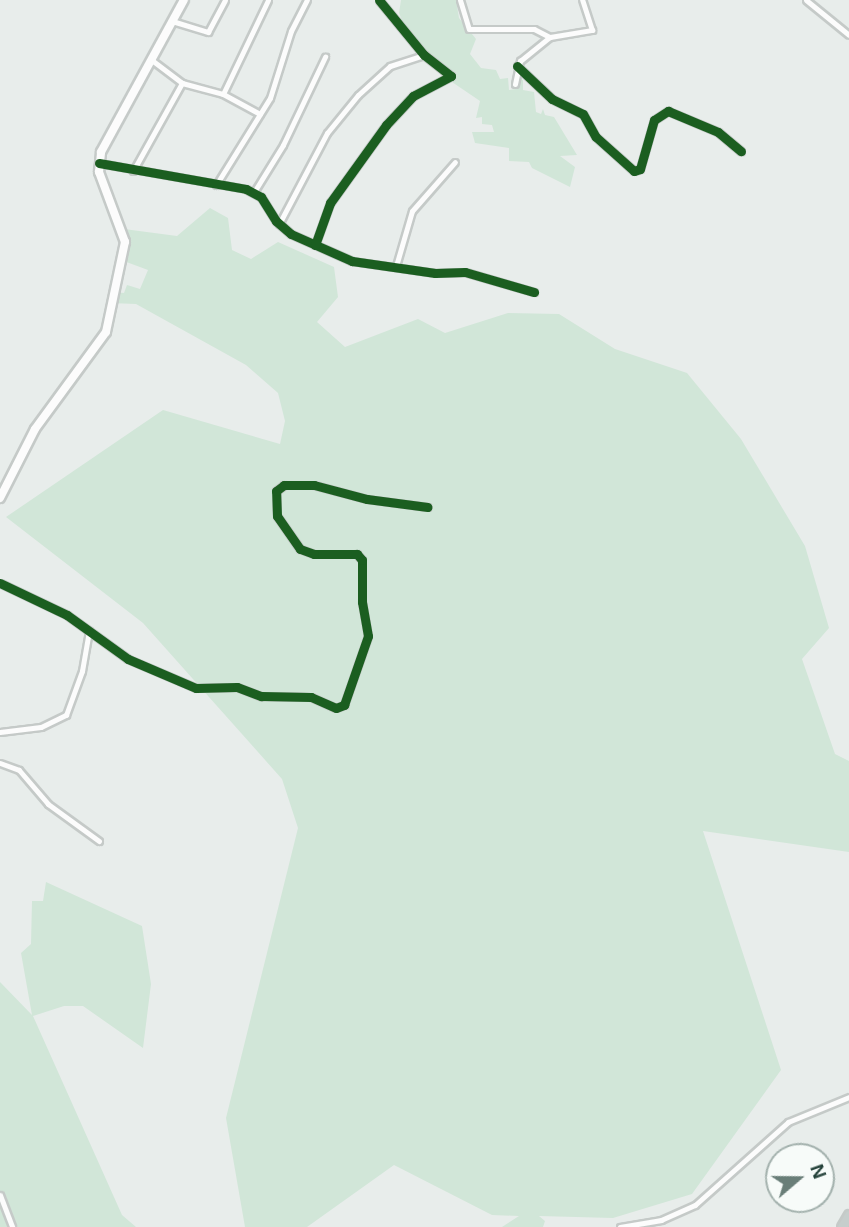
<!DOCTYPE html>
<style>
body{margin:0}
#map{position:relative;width:849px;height:1227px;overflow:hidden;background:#e8edeb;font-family:Helvetica,sans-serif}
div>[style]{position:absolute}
.green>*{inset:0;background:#d1e6d8}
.roads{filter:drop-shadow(2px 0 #c5cac8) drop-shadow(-2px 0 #c5cac8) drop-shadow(0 2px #c5cac8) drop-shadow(0 -2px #c5cac8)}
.minor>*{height:5px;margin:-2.5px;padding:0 2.5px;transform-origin:2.5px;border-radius:2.5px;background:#fcfcfc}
.secondary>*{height:8px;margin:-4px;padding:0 4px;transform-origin:4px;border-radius:4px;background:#fcfcfc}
.trunk>*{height:9px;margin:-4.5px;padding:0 4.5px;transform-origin:4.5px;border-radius:4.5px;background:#c6cecc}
.cycleway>*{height:9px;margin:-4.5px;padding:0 4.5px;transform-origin:4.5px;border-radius:4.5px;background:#1b5e20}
span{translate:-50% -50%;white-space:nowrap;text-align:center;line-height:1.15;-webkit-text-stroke:5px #f7fbf9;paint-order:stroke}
.north{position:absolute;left:765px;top:1143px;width:70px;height:70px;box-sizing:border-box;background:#f7fbf9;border:2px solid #a3b1ad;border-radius:50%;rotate:70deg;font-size:19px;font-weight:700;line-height:28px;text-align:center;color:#24423a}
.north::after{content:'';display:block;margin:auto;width:24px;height:32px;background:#697e78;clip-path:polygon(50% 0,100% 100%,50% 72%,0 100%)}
</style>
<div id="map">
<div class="green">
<i style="clip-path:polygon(401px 0,456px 0,459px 18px,476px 39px,470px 54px,481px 68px,496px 70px,500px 79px,508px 78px,509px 90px,516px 89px,517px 77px,523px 80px,523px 90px,534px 92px,536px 112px,541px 114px,543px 109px,545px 115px,554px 117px,577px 155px,560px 156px,575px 167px,570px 187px,532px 168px,529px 162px,509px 161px,509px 148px,475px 143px,472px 132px,494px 132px,492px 125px,482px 124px,482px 117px,476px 118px,480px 101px,452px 82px,453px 73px,431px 58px,405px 28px,399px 13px)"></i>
<i style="clip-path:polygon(210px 208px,228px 218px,232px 250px,251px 259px,278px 242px,334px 267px,338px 297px,317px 322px,345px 347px,418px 319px,445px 333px,508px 313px,559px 314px,615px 349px,687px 373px,741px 439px,805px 546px,829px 628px,802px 659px,835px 754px,849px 761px,849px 852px,703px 831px,781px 1070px,692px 1194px,613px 1218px,539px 1216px,545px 1221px,543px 1227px,502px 1227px,519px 1216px,492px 1215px,394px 1165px,307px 1227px,245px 1227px,226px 1118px,298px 828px,282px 779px,143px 623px,6px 517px,163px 410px,280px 444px,285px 421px,278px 393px,246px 365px,136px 304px,110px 303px,114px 292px,124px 293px,127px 285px,140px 289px,148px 270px,121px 260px,124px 229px,177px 236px)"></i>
<i style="clip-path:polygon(46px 882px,142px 926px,151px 984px,143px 1048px,83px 1006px,64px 1006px,33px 1016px,122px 1215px,136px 1227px,0 1227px,0 982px,32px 1015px,21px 953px,31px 944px,32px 901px,43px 901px)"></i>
</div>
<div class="roads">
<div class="minor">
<i style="left:460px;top:0;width:30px;rotate:73deg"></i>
<i style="left:469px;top:29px;width:65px"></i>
<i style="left:534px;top:29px;width:18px;rotate:27deg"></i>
<i style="left:806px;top:0;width:55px;rotate:39.1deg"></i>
<i style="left:172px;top:21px;width:38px;rotate:17deg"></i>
<i style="left:208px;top:32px;width:36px;rotate:-62deg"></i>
<i style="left:153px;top:61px;width:36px;rotate:37deg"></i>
<i style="left:182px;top:83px;width:42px;rotate:15deg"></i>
<i style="left:223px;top:94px;width:42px;rotate:28.4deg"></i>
<i style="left:517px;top:66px;width:48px;rotate:43.3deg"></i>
<i style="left:552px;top:99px;width:34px;rotate:26deg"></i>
<i style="left:583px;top:114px;width:26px;rotate:61deg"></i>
<i style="left:596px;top:137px;width:51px;rotate:41.8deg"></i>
<i style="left:634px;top:171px;width:6px;rotate:-18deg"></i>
<i style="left:640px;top:169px;width:51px;rotate:-74.1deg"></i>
<i style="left:654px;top:120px;width:17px;rotate:-33deg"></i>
<i style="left:668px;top:111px;width:54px;rotate:22.8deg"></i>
<i style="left:718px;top:132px;width:30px;rotate:40deg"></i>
<i style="left:515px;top:84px;width:24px;rotate:-78deg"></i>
<i style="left:520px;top:61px;width:38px;rotate:-39deg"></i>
<i style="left:550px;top:37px;width:43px;rotate:-9.5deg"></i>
<i style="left:592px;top:30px;width:32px;rotate:-108deg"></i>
<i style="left:223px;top:94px;width:104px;rotate:-64.4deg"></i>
<i style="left:99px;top:163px;width:149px;rotate:10deg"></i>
<i style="left:246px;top:189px;width:17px;rotate:28deg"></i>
<i style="left:261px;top:197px;width:28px;rotate:58deg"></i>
<i style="left:276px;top:221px;width:20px;rotate:41deg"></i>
<i style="left:291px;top:234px;width:67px;rotate:23.9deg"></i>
<i style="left:352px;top:261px;width:84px;rotate:8.2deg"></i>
<i style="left:435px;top:273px;width:30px;rotate:-2deg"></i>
<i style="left:465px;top:272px;width:72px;rotate:16.2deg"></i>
<i style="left:133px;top:171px;width:101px;rotate:-60.9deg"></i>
<i style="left:216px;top:185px;width:102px;rotate:-58.2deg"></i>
<i style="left:270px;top:98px;width:70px;rotate:-72.6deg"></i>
<i style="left:291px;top:31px;width:35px;rotate:-63deg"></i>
<i style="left:254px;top:192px;width:55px;rotate:-58.3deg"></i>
<i style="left:283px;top:145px;width:98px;rotate:-64.5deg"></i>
<i style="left:279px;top:224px;width:103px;rotate:-62.2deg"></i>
<i style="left:327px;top:133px;width:49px;rotate:-50.8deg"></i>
<i style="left:358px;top:95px;width:43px;rotate:-42.2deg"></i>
<i style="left:390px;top:66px;width:36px;rotate:-18deg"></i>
<i style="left:315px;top:245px;width:45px;rotate:-70.3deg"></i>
<i style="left:330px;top:203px;width:96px;rotate:-54.3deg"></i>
<i style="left:386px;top:125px;width:40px;rotate:-47deg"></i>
<i style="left:413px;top:96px;width:43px;rotate:-27.8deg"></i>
<i style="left:451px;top:76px;width:34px;rotate:-142deg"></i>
<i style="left:424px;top:55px;width:71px;rotate:-129.3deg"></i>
<i style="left:396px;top:266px;width:57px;rotate:-73.8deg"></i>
<i style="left:412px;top:211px;width:65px;rotate:-48.7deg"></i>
<i style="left:0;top:583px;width:74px;rotate:25.5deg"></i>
<i style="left:67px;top:615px;width:75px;rotate:35.8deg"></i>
<i style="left:128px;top:659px;width:74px;rotate:23.1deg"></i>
<i style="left:196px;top:688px;width:41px;rotate:-1.4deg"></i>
<i style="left:237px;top:687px;width:26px;rotate:21deg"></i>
<i style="left:261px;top:696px;width:50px;rotate:1.1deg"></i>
<i style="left:311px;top:697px;width:27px;rotate:24deg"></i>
<i style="left:336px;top:708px;width:9px;rotate:-21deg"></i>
<i style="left:344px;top:705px;width:73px;rotate:-70.8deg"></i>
<i style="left:368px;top:636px;width:35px;rotate:-100deg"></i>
<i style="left:362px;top:602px;width:42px;rotate:-90deg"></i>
<i style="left:362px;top:560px;width:8px;rotate:-130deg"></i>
<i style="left:357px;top:554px;width:43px;rotate:180deg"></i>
<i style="left:314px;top:554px;width:15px;rotate:-160deg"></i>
<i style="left:300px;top:549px;width:40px;rotate:-124.9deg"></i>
<i style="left:277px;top:516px;width:25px;rotate:-92deg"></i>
<i style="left:276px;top:491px;width:10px;rotate:-37deg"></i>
<i style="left:284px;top:485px;width:30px"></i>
<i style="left:314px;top:485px;width:55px;rotate:14.8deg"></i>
<i style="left:367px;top:499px;width:61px;rotate:7.6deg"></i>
<i style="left:0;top:732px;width:41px;rotate:-7deg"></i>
<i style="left:41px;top:727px;width:28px;rotate:-26deg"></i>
<i style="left:66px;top:715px;width:47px;rotate:-70deg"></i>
<i style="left:82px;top:671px;width:41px;rotate:-80.1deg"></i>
<i style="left:0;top:763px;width:20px;rotate:20deg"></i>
<i style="left:19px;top:770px;width:45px;rotate:49.5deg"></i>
<i style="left:48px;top:804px;width:63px;rotate:36deg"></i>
<i style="left:0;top:1195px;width:34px;rotate:69deg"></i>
<i style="left:620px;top:1227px;width:42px;rotate:-9.7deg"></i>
<i style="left:661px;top:1220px;width:37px;rotate:-24deg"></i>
<i style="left:695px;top:1205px;width:125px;rotate:-41.7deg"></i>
<i style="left:788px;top:1122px;width:66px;rotate:-22.3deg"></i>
</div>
<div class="secondary">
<i style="left:0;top:498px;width:77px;rotate:-63.1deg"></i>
<i style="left:35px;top:429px;width:120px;rotate:-53.8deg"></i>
<i style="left:106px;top:332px;width:92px;rotate:-78.1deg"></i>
<i style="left:125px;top:242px;width:75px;rotate:-110.4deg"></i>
<i style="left:99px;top:172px;width:20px;rotate:-84deg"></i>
<i style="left:101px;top:152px;width:173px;rotate:-61.4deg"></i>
</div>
<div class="trunk">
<i style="left:842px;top:1227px;width:14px;rotate:-60deg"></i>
</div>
</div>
<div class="cycleway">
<i style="left:517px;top:66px;width:48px;rotate:43.3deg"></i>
<i style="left:552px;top:99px;width:34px;rotate:26deg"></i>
<i style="left:583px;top:114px;width:26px;rotate:61deg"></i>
<i style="left:596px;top:137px;width:51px;rotate:41.8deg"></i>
<i style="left:634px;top:171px;width:6px;rotate:-18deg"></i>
<i style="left:640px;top:169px;width:51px;rotate:-74.1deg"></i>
<i style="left:654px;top:120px;width:17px;rotate:-33deg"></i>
<i style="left:668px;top:111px;width:54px;rotate:22.8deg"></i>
<i style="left:718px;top:132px;width:30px;rotate:40deg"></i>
<i style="left:99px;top:163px;width:149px;rotate:10deg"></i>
<i style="left:246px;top:189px;width:17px;rotate:28deg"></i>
<i style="left:261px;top:197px;width:28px;rotate:58deg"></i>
<i style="left:276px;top:221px;width:20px;rotate:41deg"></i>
<i style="left:291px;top:234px;width:67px;rotate:23.9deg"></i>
<i style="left:352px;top:261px;width:84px;rotate:8.2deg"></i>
<i style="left:435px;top:273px;width:30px;rotate:-2deg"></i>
<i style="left:465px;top:272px;width:72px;rotate:16.2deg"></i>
<i style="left:315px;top:245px;width:45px;rotate:-70.3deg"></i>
<i style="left:330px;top:203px;width:96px;rotate:-54.3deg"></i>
<i style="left:386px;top:125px;width:40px;rotate:-47deg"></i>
<i style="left:413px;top:96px;width:43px;rotate:-27.8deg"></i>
<i style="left:451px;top:76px;width:34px;rotate:-142deg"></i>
<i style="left:424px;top:55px;width:71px;rotate:-129.3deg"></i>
<i style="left:0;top:583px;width:74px;rotate:25.5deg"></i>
<i style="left:67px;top:615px;width:75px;rotate:35.8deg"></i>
<i style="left:128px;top:659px;width:74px;rotate:23.1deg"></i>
<i style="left:196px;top:688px;width:41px;rotate:-1.4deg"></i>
<i style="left:237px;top:687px;width:26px;rotate:21deg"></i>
<i style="left:261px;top:696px;width:50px;rotate:1.1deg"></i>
<i style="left:311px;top:697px;width:27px;rotate:24deg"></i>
<i style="left:336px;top:708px;width:9px;rotate:-21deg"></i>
<i style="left:344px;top:705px;width:73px;rotate:-70.8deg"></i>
<i style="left:368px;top:636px;width:35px;rotate:-100deg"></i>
<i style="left:362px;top:602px;width:42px;rotate:-90deg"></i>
<i style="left:362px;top:560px;width:8px;rotate:-130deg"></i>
<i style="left:357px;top:554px;width:43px;rotate:180deg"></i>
<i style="left:314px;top:554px;width:15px;rotate:-160deg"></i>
<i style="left:300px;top:549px;width:40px;rotate:-124.9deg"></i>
<i style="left:277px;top:516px;width:25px;rotate:-92deg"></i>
<i style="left:276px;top:491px;width:10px;rotate:-37deg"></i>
<i style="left:284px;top:485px;width:30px"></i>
<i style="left:314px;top:485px;width:55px;rotate:14.8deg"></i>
<i style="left:367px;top:499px;width:61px;rotate:7.6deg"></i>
</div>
<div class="north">N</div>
</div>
